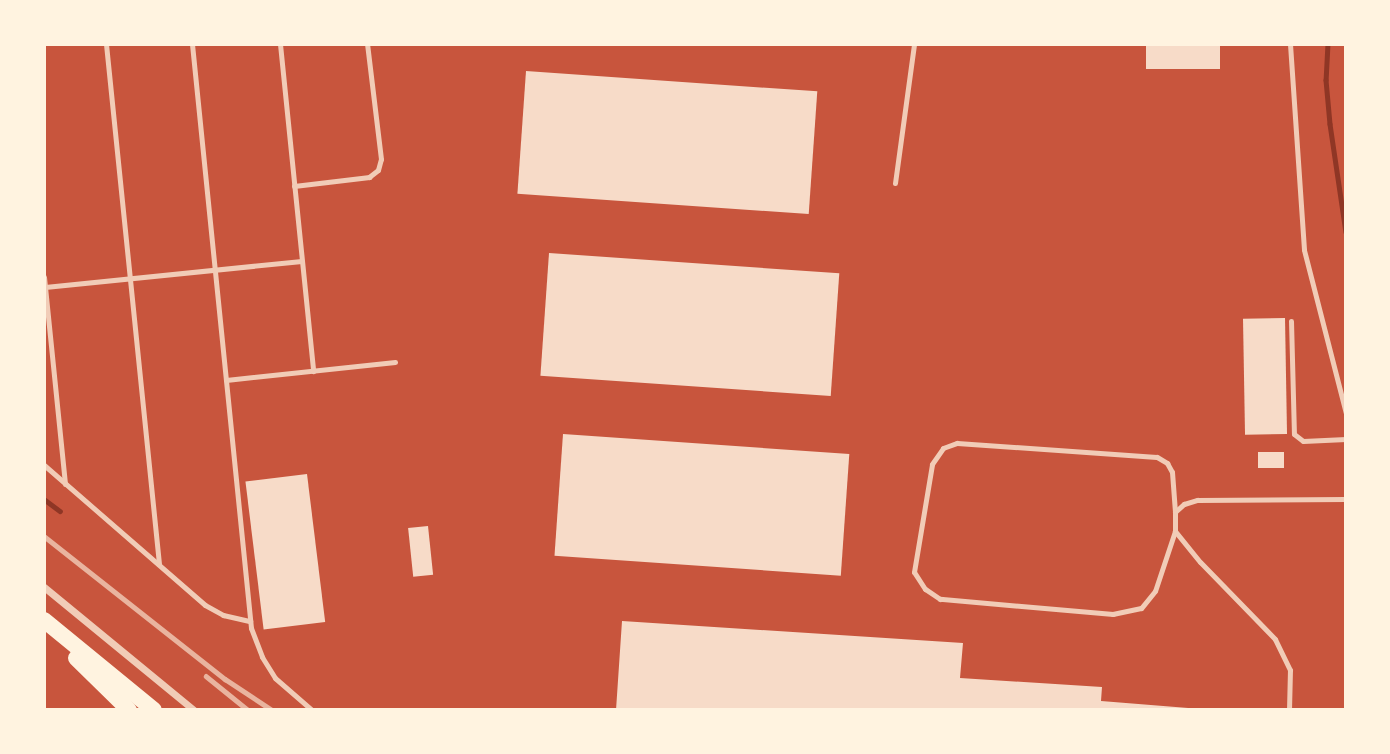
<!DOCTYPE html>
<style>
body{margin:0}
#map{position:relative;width:1390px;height:754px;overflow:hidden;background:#c8553d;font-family:"Public Sans",sans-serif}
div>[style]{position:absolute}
.stream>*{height:4.5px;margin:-2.25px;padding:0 2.25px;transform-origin:2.25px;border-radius:2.25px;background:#8f3625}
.building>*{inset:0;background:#f7dbc8;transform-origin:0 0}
.service>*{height:5px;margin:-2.5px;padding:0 2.5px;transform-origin:2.5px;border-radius:2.5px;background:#f1ccb7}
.minor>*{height:7px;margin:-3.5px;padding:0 3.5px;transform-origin:3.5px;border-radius:3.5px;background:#f1ccb7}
.primary>*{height:16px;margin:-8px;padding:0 8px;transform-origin:8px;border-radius:8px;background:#fff3e0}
.rail>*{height:4.5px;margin:-2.25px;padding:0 2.25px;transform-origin:2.25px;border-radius:2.25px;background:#e9b49f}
span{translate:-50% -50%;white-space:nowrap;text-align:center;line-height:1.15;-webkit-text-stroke:5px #fff3e0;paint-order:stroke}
.frame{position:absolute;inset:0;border:46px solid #fff3e0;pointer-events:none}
</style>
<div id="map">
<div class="stream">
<i style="left:1328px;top:44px;width:36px;rotate:93deg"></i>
<i style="left:1326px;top:80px;width:44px;rotate:84.8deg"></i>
<i style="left:1330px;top:124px;width:109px;rotate:81.6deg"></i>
<i style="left:44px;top:499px;width:20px;rotate:37deg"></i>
</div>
<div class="building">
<i style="left:1146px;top:44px;width:74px;height:25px"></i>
<i style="left:526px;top:71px;width:292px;height:123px;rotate:4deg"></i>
<i style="left:549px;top:253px;width:291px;height:123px;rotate:4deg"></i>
<i style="left:1285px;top:318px;width:116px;height:42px;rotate:89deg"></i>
<i style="left:563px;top:434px;width:287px;height:122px;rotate:4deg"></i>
<i style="left:1258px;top:452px;width:26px;height:16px"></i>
<i style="left:307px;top:474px;width:149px;height:62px;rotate:83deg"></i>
<i style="left:428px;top:526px;width:49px;height:20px;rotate:84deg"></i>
<i style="clip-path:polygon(622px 621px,963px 643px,960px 678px,1102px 687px,1101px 701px,1213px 710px,616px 710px)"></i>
</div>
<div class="service">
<i style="left:106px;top:44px;width:523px;rotate:84.18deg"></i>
<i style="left:192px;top:44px;width:587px;rotate:84.23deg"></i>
<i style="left:251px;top:628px;width:31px;rotate:69deg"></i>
<i style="left:262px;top:657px;width:25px;rotate:58deg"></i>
<i style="left:275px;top:678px;width:49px;rotate:40.9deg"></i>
<i style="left:280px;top:44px;width:329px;rotate:84.2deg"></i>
<i style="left:1290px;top:44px;width:206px;rotate:86.1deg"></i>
<i style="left:1304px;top:250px;width:168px;rotate:75.6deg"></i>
<i style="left:895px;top:183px;width:140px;rotate:-82.2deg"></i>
<i style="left:294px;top:186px;width:76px;rotate:-6.8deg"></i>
<i style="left:369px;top:177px;width:11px;rotate:-38deg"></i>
<i style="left:378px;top:170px;width:11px;rotate:-75deg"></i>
<i style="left:381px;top:159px;width:116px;rotate:-96.9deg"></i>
<i style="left:44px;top:277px;width:208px;rotate:84.2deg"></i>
<i style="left:45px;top:287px;width:258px;rotate:-5.8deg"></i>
<i style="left:1291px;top:321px;width:113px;rotate:88.5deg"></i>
<i style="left:1294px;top:434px;width:11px;rotate:38deg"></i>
<i style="left:1303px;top:441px;width:43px;rotate:-2.7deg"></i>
<i style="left:226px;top:380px;width:170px;rotate:-6.1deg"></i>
<i style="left:44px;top:465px;width:213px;rotate:41deg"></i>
<i style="left:205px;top:605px;width:21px;rotate:29deg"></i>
<i style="left:223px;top:615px;width:28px;rotate:13deg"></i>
<i style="left:1175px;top:531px;width:63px;rotate:108.4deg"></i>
<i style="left:1155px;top:591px;width:22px;rotate:129deg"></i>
<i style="left:1141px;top:608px;width:29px;rotate:168deg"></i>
<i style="left:1113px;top:614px;width:174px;rotate:-175deg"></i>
<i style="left:940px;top:599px;width:18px;rotate:-146deg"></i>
<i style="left:925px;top:589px;width:20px;rotate:-123deg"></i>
<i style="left:914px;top:572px;width:109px;rotate:-80.5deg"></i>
<i style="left:932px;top:464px;width:19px;rotate:-55deg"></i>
<i style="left:943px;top:448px;width:15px;rotate:-20deg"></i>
<i style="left:957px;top:443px;width:200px;rotate:4deg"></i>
<i style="left:1157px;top:457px;width:12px;rotate:31deg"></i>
<i style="left:1167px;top:463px;width:10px;rotate:61deg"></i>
<i style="left:1172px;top:472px;width:40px;rotate:85.7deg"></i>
<i style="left:1289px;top:710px;width:40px;rotate:-88.6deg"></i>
<i style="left:1290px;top:670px;width:34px;rotate:-116deg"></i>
<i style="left:1275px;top:639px;width:107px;rotate:-134.2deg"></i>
<i style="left:1200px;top:562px;width:40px;rotate:-129deg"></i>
<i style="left:1175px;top:531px;width:19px;rotate:-90deg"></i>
<i style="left:1175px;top:512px;width:12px;rotate:-42deg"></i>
<i style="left:1184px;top:504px;width:14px;rotate:-17deg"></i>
<i style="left:1197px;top:500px;width:149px;rotate:-0.4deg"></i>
</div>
<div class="minor">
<i style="left:44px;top:587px;width:194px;rotate:39.4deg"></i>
</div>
<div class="primary">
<i style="left:44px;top:620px;width:142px;rotate:39.3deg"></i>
<i style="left:76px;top:658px;width:74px;rotate:44.5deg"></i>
</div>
<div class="rail">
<i style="left:44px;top:536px;width:231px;rotate:38.3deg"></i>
<i style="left:225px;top:679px;width:56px;rotate:33.4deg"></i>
<i style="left:206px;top:676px;width:54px;rotate:39deg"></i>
</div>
<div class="frame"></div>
</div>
